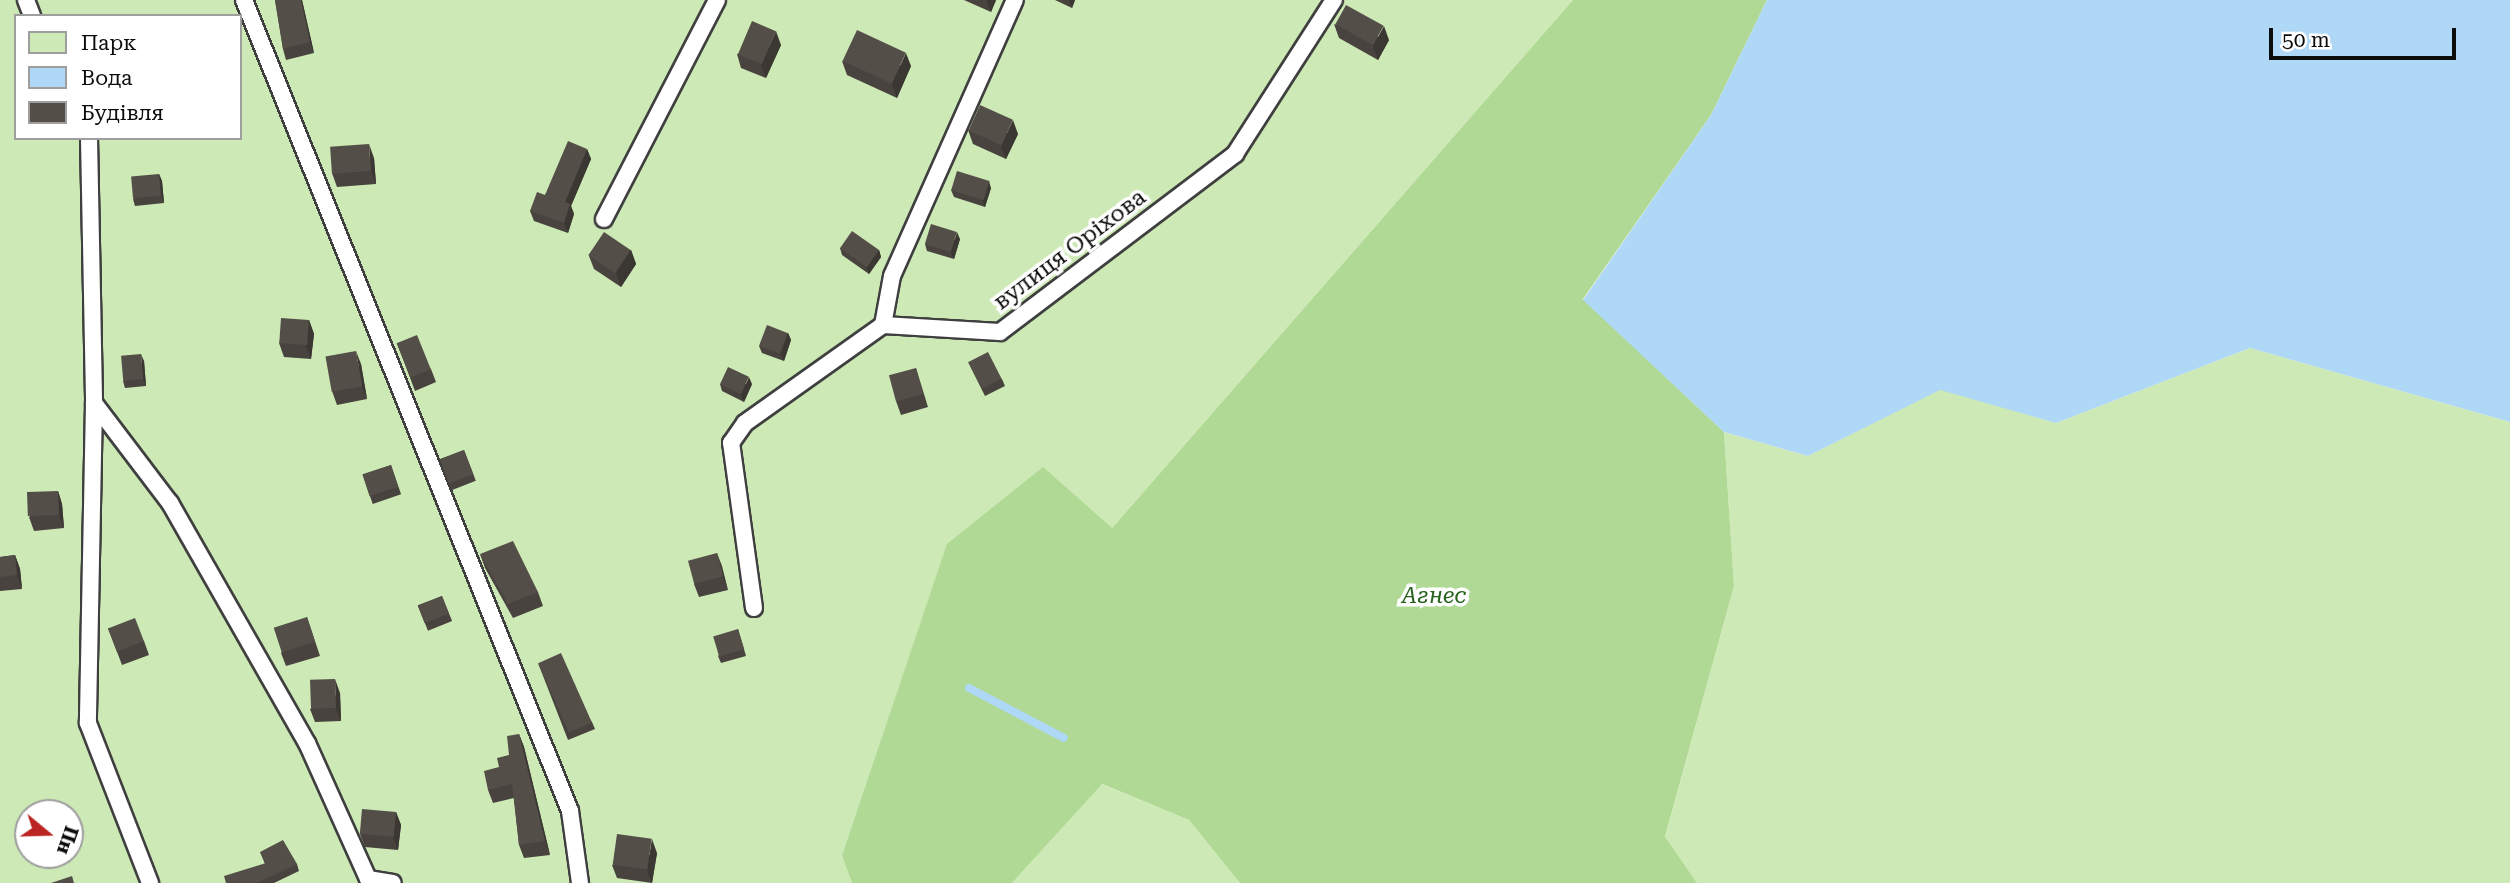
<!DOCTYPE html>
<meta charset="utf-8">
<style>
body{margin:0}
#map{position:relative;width:2510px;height:883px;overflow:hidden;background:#fffcea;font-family:"Roboto Serif",serif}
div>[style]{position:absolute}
.green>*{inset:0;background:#cde9b5}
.forest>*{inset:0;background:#afd994}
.water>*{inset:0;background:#afd8f6}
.stream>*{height:8px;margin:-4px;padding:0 4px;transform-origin:4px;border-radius:4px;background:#afd8f6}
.roads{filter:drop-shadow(2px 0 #3f3f3f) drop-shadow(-2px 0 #3f3f3f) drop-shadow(0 2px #3f3f3f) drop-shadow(0 -2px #3f3f3f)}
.lane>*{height:16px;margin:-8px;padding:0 8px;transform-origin:8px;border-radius:8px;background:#fff}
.wall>*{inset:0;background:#48433e;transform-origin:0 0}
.shaded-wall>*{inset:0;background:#3b3732}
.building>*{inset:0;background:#544e48;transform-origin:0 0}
span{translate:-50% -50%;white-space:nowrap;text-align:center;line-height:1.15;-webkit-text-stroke:7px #fff;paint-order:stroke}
.street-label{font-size:23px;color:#0c0c0c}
.park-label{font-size:23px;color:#27631c;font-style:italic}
.legend{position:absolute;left:14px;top:14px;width:228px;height:126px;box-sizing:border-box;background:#fff;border:2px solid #9e9e9e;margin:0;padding:9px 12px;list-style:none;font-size:21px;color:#0c0c0c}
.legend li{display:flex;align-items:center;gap:14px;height:35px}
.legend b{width:35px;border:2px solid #9e9e9e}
.north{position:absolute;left:14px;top:799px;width:70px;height:70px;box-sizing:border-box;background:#fff;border:2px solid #9e9e9e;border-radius:50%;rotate:109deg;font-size:19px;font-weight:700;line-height:28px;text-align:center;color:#0c0c0c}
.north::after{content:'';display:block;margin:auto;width:24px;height:32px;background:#bb2524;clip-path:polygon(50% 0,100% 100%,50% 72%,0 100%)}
.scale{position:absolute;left:2269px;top:28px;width:187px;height:32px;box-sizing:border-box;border:4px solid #0c0c0c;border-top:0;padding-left:9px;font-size:21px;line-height:24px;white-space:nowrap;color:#0c0c0c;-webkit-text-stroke:5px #fff;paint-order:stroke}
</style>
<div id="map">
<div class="green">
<i style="clip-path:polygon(evenodd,0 0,1573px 0,1111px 529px,842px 856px,852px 883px,0 883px,0 0,16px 16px,240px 16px,240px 138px,16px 138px,16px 16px,0 0,28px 813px,70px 813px,70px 855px,28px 855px,28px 813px)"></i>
<i style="clip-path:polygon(2250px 348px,2510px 422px,2510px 883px,1697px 883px,1665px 838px,1734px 586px,1724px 432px,1808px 456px,1940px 389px,2056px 423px)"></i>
<i style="clip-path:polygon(1101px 784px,1189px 820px,1240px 883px,1012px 883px)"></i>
</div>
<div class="forest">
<i style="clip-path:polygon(1573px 0,1767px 0,1711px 115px,1583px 299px,1724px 432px,1734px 586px,1665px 837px,1697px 883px,1240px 883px,1189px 820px,1102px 784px,1012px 883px,852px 883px,842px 856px,947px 544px,1043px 467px,1112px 528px)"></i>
</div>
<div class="water">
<i style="clip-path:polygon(1767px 0,2510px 0,2510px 422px,2250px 348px,2056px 423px,1940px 390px,1808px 456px,1724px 432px,1583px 300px,1711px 115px)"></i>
</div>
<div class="stream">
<i style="left:969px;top:688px;width:107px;rotate:27.8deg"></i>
</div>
<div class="roads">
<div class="lane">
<i style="left:26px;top:0;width:17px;rotate:69deg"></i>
<i style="left:244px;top:0;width:874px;rotate:68.1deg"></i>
<i style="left:570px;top:811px;width:73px;rotate:82.1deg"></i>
<i style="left:89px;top:138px;width:265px;rotate:88.9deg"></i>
<i style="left:94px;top:403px;width:320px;rotate:91.1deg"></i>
<i style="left:88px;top:723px;width:172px;rotate:68.8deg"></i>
<i style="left:604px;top:219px;width:246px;rotate:-62.7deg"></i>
<i style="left:883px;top:325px;width:50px;rotate:-79.6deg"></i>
<i style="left:892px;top:276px;width:302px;rotate:-66deg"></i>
<i style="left:94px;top:403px;width:126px;rotate:52.8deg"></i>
<i style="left:170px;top:503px;width:276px;rotate:60.3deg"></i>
<i style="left:307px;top:743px;width:154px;rotate:65.8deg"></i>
<i style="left:754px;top:608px;width:167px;rotate:-97.9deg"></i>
<i style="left:731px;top:443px;width:24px;rotate:-55deg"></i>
<i style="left:745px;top:423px;width:169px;rotate:-35.4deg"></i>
<i style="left:883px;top:325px;width:117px;rotate:3.4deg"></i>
<i style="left:1000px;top:332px;width:295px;rotate:-37.1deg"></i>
<i style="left:1235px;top:154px;width:183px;rotate:-57.3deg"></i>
<i style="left:368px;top:879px;width:25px;rotate:9deg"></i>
</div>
</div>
<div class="wall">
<i style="clip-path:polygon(275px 0,302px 0,314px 53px,286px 60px,283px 49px)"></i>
<i style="clip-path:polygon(964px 0,996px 0,991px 12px)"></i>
<i style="clip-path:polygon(1055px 0,1075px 0,1072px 8px)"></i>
<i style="clip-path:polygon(1334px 24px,1389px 40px,1378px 60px,1339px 38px)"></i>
<i style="clip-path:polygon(781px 45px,766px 78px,741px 68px,737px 54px)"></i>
<i style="clip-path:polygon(842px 61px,911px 66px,897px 98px,847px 75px)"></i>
<i style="clip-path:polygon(968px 130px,1018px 134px,1006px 159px,973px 144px)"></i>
<i style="clip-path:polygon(587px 149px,591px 159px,571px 206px,574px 214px,568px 233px,534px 221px,530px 211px)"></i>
<i style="clip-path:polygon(374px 158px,376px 184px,337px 187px,332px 173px)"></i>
<i style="clip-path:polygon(159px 174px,162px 181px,164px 203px,135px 206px,133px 199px)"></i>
<i style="clip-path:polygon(991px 188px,985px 207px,954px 197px,951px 190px)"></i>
<i style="clip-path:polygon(960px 239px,954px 259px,927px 251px,925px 244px)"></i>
<i style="clip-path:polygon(840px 248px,879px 250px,881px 257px,869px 274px,842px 255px)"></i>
<i style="clip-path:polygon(631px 250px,636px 264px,621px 287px,594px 269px,589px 256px)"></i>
<i style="clip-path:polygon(309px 320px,314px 334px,311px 359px,284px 357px,279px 343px)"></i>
<i style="clip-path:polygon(788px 333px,791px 340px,784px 361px,762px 353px,759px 346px)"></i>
<i style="clip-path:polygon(397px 343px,431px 369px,436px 382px,415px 391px)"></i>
<i style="clip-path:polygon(144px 361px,146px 386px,125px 388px,123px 381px)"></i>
<i style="clip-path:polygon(968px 362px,1002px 379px,1005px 386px,985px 396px)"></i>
<i style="clip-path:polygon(361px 364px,367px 399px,337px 405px,332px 391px)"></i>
<i style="clip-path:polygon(916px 368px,928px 407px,901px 415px,896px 401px)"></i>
<i style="clip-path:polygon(720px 384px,752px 384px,744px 402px,722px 391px)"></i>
<i style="left:464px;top:450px;width:33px;height:26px;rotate:69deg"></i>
<i style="left:391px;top:465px;width:31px;height:30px;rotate:71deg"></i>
<i style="clip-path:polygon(58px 491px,62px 504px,64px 528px,34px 531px,29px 517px)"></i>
<i style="clip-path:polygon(717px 553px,728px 590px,699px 597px,694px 584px)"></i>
<i style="clip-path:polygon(480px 554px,538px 592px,543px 606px,513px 618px,485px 568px)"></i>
<i style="clip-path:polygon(15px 555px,20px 569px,22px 589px,0 591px,0 557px)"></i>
<i style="left:442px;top:596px;width:27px;height:26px;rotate:68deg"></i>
<i style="clip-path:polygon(307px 617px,320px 656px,286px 666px,281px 653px)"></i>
<i style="clip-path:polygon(108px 628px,144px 641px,149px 655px,122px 665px)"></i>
<i style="clip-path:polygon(738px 629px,746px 656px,721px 663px,718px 656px)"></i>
<i style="clip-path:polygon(538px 663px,592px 722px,595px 729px,568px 740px)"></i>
<i style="clip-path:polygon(340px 693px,341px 721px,315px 722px,310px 709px)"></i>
<i style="clip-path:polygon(519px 734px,524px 747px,550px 855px,524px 858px,519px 845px,514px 798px,493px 803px,488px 790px,499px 767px,509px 755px)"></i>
<i style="clip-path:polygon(396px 812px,401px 825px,398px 850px,365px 847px,360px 834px)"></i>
<i style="clip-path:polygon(260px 852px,297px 864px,299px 871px,274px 883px,226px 883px,265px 864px)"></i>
<i style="clip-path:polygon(657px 853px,652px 883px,617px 878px,612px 865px)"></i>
</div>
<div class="shaded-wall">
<i style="clip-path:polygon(301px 0,302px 0,314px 53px,310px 42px)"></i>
<i style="clip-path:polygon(986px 0,996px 0,991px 12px)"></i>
<i style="clip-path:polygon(1069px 0,1075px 0,1072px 8px)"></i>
<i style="clip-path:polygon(1384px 26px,1389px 40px,1378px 60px,1373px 46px)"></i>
<i style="clip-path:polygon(776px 31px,781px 45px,766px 78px,761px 65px)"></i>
<i style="clip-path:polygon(906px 53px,911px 66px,897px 98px,892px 84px)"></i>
<i style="clip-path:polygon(1013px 120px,1018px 134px,1006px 159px,1001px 146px)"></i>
<i style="clip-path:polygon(369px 144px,374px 158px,376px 184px,371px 171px)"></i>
<i style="clip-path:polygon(587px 149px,591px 159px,571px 206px,574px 214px,568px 233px,564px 223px,565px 202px)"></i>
<i style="clip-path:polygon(159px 174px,162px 181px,164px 203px,161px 196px)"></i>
<i style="clip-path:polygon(989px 181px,991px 188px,985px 207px,982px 200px)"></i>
<i style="clip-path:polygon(957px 232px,960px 239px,954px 259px,951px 252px)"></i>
<i style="clip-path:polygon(631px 250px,636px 264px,621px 287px,616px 273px)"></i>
<i style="clip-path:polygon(879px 250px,881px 257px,869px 274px,866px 267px)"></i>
<i style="clip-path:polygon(309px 320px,314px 334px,311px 359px,306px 346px)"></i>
<i style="clip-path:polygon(788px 333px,791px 340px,784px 361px,781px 354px)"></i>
<i style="clip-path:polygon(356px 351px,361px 364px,367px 399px,362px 386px)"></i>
<i style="clip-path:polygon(141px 354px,144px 361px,146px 386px,143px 379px)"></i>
<i style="clip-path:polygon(749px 377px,752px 384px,744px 402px,741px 395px)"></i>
<i style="clip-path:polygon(58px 491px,62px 504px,64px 528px,59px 515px)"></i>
<i style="clip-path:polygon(717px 553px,722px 566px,728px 590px,723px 576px)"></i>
<i style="clip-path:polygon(15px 555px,20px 569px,22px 589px,17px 575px)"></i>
<i style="clip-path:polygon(335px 679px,340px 693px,341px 721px,336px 708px)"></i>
<i style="clip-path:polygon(519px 734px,524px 747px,550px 855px,545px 841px)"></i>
<i style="clip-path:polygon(396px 812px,401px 825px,398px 850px,393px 837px)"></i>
<i style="clip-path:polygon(652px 839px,657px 853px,652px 883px,647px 870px)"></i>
</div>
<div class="building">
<i style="clip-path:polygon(275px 0,301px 0,310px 42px,283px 49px)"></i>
<i style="left:1346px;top:5px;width:43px;height:22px;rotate:29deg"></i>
<i style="left:752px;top:21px;width:26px;height:36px;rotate:23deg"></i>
<i style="left:857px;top:30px;width:54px;height:34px;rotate:25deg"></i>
<i style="left:980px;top:105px;width:36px;height:28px;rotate:24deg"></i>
<i style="clip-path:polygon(568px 141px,587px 149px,565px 202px,570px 204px,564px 223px,530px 211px,537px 192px,545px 195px)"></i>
<i style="left:369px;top:144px;width:27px;height:39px;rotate:86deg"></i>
<i style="left:957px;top:171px;width:34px;height:20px;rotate:17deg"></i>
<i style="left:159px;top:174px;width:22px;height:28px;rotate:85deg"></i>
<i style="left:931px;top:224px;width:27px;height:21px;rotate:17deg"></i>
<i style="left:852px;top:231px;width:33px;height:21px;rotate:35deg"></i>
<i style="left:604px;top:232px;width:32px;height:28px;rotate:34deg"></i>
<i style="left:281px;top:318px;width:28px;height:25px;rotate:4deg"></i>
<i style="left:767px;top:325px;width:22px;height:22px;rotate:21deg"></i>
<i style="left:417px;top:335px;width:37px;height:22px;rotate:68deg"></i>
<i style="left:356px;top:351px;width:36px;height:31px;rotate:80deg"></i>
<i style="left:988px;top:352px;width:30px;height:22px;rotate:63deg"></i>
<i style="left:141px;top:354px;width:25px;height:20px;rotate:85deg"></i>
<i style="left:728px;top:367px;width:23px;height:19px;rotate:25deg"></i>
<i style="left:916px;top:368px;width:27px;height:28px;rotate:75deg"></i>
<i style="left:464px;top:450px;width:26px;height:26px;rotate:69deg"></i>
<i style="left:391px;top:465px;width:23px;height:30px;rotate:72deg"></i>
<i style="left:58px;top:491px;width:24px;height:31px;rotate:88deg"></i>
<i style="clip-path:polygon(513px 541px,538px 592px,508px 604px,480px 554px)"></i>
<i style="left:717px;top:553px;width:24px;height:30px;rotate:75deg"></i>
<i style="clip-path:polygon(15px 555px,17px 575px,0 577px,0 557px)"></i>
<i style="left:442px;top:596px;width:19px;height:26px;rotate:69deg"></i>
<i style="left:307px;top:617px;width:26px;height:35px;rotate:72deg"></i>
<i style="left:135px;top:618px;width:25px;height:29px;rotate:69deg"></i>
<i style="left:738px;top:629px;width:21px;height:26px;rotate:73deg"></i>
<i style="left:561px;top:653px;width:76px;height:25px;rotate:66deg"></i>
<i style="left:335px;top:679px;width:29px;height:25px;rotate:88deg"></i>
<i style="clip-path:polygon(519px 734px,545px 841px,519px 845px,512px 784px,488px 790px,484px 771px,499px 767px,497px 758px,509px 755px,507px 736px)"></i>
<i style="left:362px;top:809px;width:34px;height:25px;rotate:5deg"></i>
<i style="left:617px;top:834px;width:35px;height:31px;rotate:8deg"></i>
<i style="clip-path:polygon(283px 840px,297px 864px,257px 883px,226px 883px,224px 876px,266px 863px,260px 852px)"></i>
<i style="clip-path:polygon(72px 876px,74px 883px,51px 883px)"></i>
</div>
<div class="street-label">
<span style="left:1070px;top:250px;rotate:-37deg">вулиця Оріхова</span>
</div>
<div class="park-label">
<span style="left:1434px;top:596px">Агнес</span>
</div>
<ul class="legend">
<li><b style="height:19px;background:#cde9b5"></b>Парк</li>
<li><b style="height:19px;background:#afd8f6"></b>Вода</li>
<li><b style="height:19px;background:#544e48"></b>Будівля</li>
</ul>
<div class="north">Пн</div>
<div class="scale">50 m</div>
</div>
